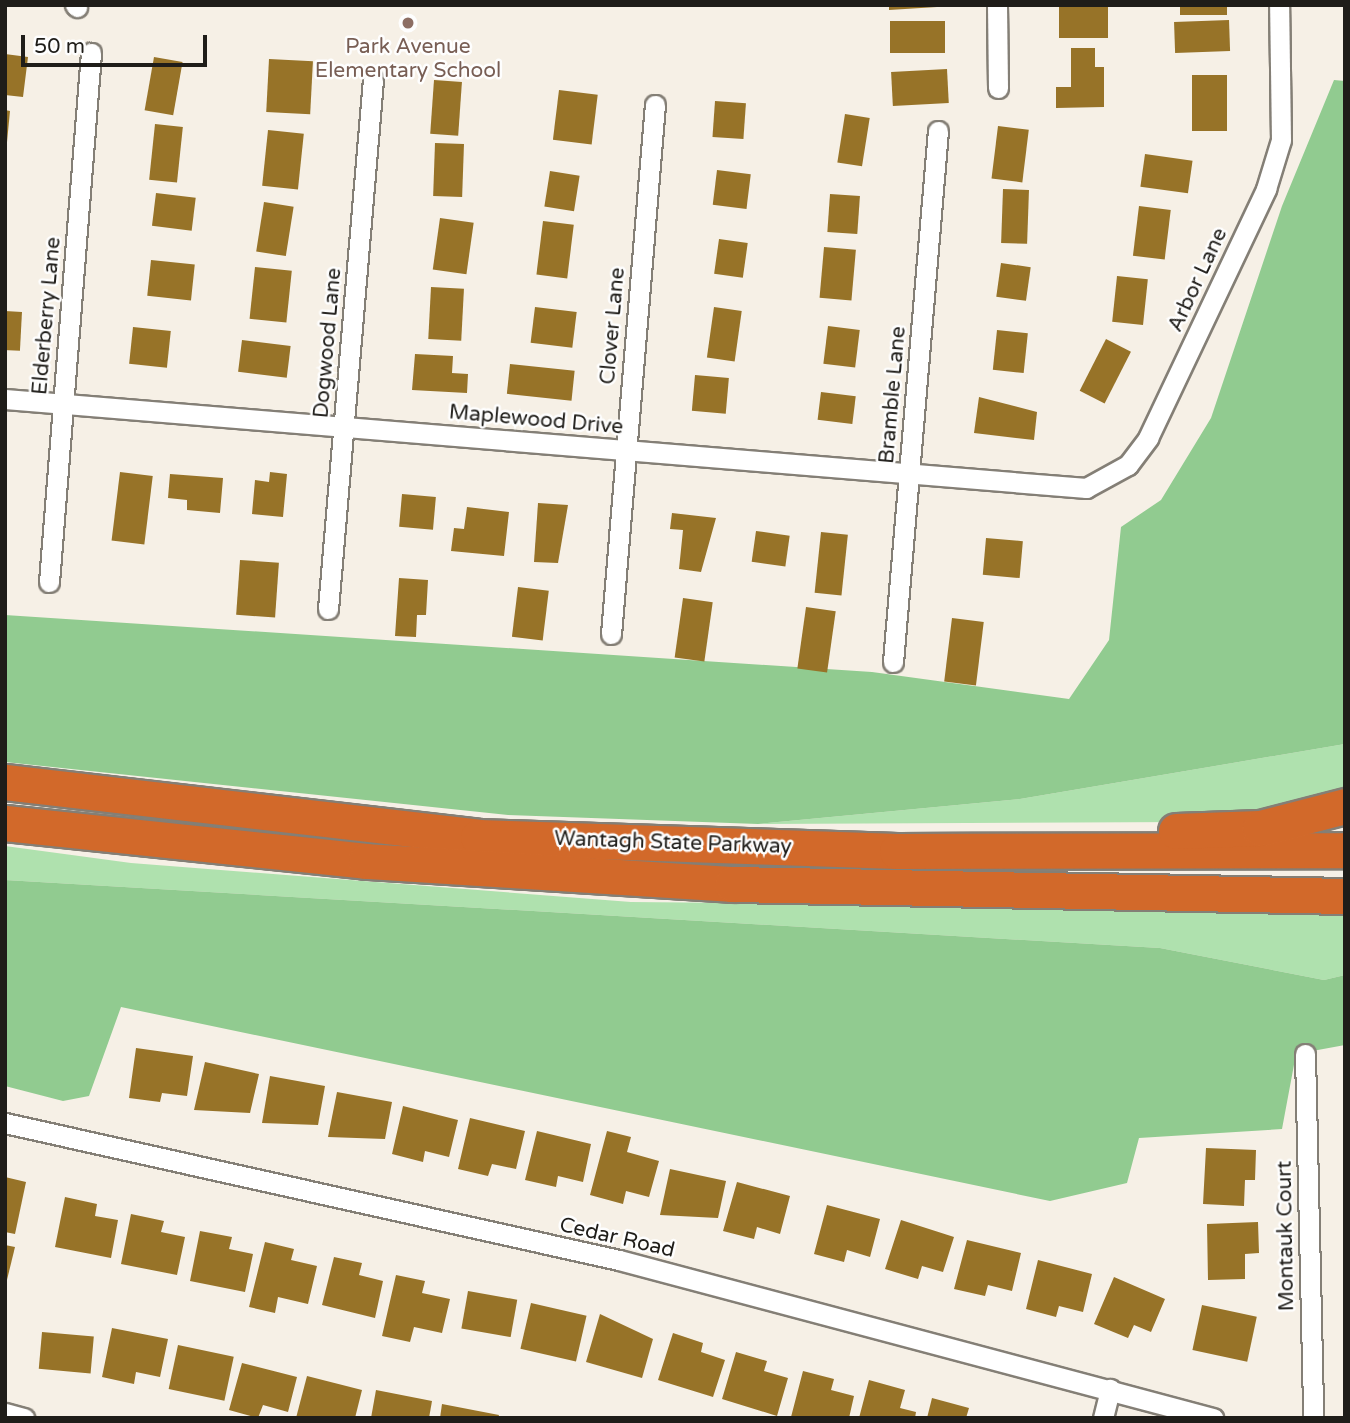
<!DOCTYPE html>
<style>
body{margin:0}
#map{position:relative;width:1350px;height:1423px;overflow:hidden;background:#f6f0e6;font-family:"Varela Round",sans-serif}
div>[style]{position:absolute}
.green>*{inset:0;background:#afe1ae}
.forest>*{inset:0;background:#91cb90}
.building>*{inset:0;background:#977328;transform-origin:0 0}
.roads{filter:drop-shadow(2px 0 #847f76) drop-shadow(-2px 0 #847f76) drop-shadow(0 2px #847f76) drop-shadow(0 -2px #847f76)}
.minor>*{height:19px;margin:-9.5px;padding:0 9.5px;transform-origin:9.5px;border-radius:9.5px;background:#fff}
.motorway>*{height:35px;margin:-17.5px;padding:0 17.5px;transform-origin:17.5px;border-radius:17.5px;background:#d2692a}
.dots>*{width:19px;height:19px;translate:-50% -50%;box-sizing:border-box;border:4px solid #fefefe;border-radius:50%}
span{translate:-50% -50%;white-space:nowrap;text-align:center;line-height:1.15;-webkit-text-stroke:5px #fefefe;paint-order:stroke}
.education-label{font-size:21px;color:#785e54}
.street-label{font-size:21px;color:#1f1d19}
.frame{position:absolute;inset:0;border:7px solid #1f1d19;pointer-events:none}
.scale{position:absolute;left:21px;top:35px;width:186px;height:32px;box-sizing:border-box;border:4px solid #1f1d19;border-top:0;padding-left:9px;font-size:21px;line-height:24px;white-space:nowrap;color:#1f1d19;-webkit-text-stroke:5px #fefefe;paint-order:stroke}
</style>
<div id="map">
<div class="green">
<i style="clip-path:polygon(1345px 744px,1345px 792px,1316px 804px,1186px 822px,758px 824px,1020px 799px)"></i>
<i style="clip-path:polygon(5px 846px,131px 863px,631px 902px,1345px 909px,1345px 975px,1324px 980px,1160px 948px,5px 880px)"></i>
</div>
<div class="forest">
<i style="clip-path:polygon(1334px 80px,1345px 81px,1345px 744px,1020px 799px,758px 824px,508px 815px,5px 762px,5px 615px,872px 672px,1069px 699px,1109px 640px,1121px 527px,1161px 500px,1211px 418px,1282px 206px)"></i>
<i style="clip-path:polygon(5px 880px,1160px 948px,1324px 980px,1345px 975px,1345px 1045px,1296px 1054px,1282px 1129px,1139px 1138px,1127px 1183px,1050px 1201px,121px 1007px,89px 1096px,63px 1101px,5px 1086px)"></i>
</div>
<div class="building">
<i style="clip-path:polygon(889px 5px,937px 5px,937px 7px,889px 10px)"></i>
<i style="left:1059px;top:5px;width:49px;height:33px"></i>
<i style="left:1180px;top:5px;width:47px;height:10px"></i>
<i style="left:1229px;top:20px;width:31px;height:55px;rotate:88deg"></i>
<i style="left:890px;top:21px;width:55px;height:32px"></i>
<i style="clip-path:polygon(1071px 48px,1095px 48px,1095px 67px,1104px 67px,1104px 107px,1056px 108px,1056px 87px,1071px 87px)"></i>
<i style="clip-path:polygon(5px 54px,28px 57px,23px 97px,5px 95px)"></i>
<i style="left:154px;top:57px;width:29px;height:54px;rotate:10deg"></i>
<i style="left:269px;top:59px;width:44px;height:53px;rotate:3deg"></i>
<i style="left:947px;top:69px;width:34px;height:56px;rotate:87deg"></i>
<i style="left:1192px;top:75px;width:35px;height:56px"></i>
<i style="left:434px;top:80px;width:28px;height:54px;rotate:4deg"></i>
<i style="left:559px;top:90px;width:39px;height:50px;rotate:7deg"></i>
<i style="left:715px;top:101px;width:31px;height:36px;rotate:4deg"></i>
<i style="clip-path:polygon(5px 110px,10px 111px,7px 142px,5px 142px)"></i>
<i style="left:845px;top:114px;width:25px;height:49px;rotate:9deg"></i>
<i style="left:155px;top:124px;width:28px;height:56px;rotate:6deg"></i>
<i style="left:998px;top:126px;width:31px;height:53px;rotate:7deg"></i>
<i style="left:268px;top:130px;width:36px;height:56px;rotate:6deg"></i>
<i style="left:435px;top:143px;width:29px;height:53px;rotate:2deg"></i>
<i style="left:1145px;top:154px;width:48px;height:33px;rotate:8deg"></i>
<i style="left:717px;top:170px;width:34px;height:35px;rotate:7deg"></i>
<i style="left:550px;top:171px;width:30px;height:36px;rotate:9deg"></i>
<i style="left:1003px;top:189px;width:26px;height:54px;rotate:2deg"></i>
<i style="left:156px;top:193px;width:40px;height:33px;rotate:7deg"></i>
<i style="left:830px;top:194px;width:30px;height:38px;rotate:4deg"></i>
<i style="left:264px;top:202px;width:30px;height:50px;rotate:9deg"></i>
<i style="left:1139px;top:206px;width:32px;height:50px;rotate:7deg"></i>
<i style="left:440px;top:218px;width:34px;height:52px;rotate:8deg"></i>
<i style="left:543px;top:221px;width:31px;height:54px;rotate:7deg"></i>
<i style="left:719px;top:239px;width:29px;height:35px;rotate:8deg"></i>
<i style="left:824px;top:247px;width:32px;height:51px;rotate:5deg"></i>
<i style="left:151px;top:260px;width:44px;height:36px;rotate:6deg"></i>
<i style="left:1001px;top:263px;width:30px;height:34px;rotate:8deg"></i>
<i style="left:255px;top:267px;width:37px;height:52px;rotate:6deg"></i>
<i style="left:1117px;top:276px;width:31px;height:46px;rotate:6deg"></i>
<i style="left:431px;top:287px;width:33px;height:52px;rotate:3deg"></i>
<i style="left:535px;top:307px;width:42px;height:36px;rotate:7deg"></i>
<i style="left:714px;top:307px;width:28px;height:51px;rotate:8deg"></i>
<i style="left:5px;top:311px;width:17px;height:39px;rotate:3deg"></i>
<i style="left:828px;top:326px;width:32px;height:38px;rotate:7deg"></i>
<i style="left:133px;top:327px;width:38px;height:37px;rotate:6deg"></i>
<i style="left:997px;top:330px;width:31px;height:40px;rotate:6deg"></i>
<i style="left:1106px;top:339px;width:28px;height:58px;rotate:27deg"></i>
<i style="left:242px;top:340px;width:49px;height:32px;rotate:7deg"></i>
<i style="clip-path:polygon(415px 354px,453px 356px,452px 373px,468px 374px,467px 393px,412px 390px)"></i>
<i style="left:510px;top:364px;width:65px;height:30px;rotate:6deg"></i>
<i style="left:695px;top:375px;width:34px;height:36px;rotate:5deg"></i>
<i style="left:821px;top:392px;width:35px;height:28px;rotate:7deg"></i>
<i style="clip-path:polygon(979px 397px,1037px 412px,1034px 440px,974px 433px)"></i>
<i style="left:120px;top:472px;width:33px;height:69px;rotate:7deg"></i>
<i style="clip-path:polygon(270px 472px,287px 474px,283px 517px,252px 514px,255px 480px,269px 482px)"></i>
<i style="clip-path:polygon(170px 474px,223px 478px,220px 513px,187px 510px,187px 500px,168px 498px)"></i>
<i style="left:402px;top:494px;width:34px;height:33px;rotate:5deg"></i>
<i style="clip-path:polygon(538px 503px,568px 505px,558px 563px,534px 562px)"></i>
<i style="clip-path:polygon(467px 507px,509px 512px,504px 556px,451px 551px,454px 528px,464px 529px)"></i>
<i style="clip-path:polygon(672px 513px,716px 518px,701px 572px,679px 569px,683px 530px,670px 529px)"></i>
<i style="left:756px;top:531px;width:34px;height:31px;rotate:8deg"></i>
<i style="left:821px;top:532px;width:27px;height:61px;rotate:6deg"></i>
<i style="left:986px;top:538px;width:37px;height:37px;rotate:5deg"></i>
<i style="left:240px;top:560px;width:39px;height:55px;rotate:4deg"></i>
<i style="clip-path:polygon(399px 578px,428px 580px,426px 615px,417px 615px,416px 637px,395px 636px)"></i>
<i style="left:518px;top:587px;width:31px;height:50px;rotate:7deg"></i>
<i style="left:683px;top:598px;width:30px;height:60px;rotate:8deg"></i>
<i style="left:806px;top:607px;width:30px;height:62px;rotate:8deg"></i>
<i style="left:952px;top:618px;width:32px;height:64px;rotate:7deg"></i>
<i style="clip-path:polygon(136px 1048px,193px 1056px,187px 1096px,162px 1093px,160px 1102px,129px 1098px)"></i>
<i style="clip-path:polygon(205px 1062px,259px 1074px,250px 1113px,194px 1110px)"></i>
<i style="clip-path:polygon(270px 1076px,325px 1086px,318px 1125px,262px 1123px)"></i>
<i style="clip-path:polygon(337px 1092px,392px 1102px,385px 1139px,328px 1137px)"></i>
<i style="clip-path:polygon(403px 1106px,458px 1120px,449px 1157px,425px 1151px,423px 1162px,392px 1154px)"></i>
<i style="clip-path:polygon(470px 1118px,525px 1131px,516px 1169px,492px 1164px,488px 1176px,458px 1169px)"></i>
<i style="clip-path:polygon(537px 1131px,591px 1144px,583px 1182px,558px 1176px,556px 1187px,525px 1180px)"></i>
<i style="clip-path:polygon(607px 1131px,631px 1137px,627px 1152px,659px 1161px,649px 1197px,626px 1191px,623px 1204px,590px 1195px)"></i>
<i style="clip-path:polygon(1206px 1148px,1256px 1150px,1255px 1180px,1245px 1180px,1244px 1206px,1203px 1204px)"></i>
<i style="clip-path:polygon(670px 1169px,726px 1181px,718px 1218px,660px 1215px)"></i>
<i style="clip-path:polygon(5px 1177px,26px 1182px,15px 1234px,5px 1232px)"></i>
<i style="clip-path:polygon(737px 1182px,790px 1196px,780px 1234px,757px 1227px,754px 1239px,723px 1231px)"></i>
<i style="clip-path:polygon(65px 1197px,97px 1204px,95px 1216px,118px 1220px,111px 1258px,55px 1247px)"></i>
<i style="clip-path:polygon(827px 1205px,880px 1219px,870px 1257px,847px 1250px,844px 1262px,814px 1254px)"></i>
<i style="clip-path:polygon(131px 1214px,164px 1221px,161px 1232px,185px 1237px,177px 1275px,121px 1264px)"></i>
<i style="clip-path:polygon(901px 1220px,954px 1237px,943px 1272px,922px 1266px,918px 1279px,885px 1269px)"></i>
<i style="clip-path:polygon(1258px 1222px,1259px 1253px,1245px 1254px,1245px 1279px,1208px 1280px,1207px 1224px)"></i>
<i style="clip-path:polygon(200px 1231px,232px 1237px,229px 1249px,253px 1254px,245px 1292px,190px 1281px)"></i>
<i style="clip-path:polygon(967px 1240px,1021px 1253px,1012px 1291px,988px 1285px,985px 1296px,954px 1289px)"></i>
<i style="clip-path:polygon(265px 1242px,294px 1249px,291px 1260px,317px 1266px,308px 1304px,278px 1297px,275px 1313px,249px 1307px)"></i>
<i style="clip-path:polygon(5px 1245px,15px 1247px,6px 1284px,5px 1284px)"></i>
<i style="clip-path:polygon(334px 1257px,362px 1263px,359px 1275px,383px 1281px,375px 1318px,322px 1305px)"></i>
<i style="clip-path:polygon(1038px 1260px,1092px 1274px,1083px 1312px,1059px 1306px,1056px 1317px,1026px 1309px)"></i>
<i style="clip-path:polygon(396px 1275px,425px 1281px,422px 1293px,450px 1299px,442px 1333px,414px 1327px,410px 1342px,382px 1336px)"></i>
<i style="clip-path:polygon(1114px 1277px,1165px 1299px,1151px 1332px,1134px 1325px,1128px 1338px,1094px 1324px)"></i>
<i style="left:468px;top:1291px;width:50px;height:38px;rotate:10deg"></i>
<i style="left:531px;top:1303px;width:57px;height:47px;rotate:13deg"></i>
<i style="left:1202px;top:1305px;width:56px;height:46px;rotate:12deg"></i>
<i style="clip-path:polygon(600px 1314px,653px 1339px,642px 1378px,586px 1362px)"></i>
<i style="clip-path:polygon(112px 1328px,168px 1339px,160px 1377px,136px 1372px,134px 1384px,102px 1377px)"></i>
<i style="left:42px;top:1332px;width:52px;height:37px;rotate:5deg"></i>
<i style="clip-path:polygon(673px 1333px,703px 1343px,701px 1352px,725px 1360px,713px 1397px,658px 1380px)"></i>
<i style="left:178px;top:1345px;width:57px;height:45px;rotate:12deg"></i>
<i style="clip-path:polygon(736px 1352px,767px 1361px,764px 1371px,788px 1378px,777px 1416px,722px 1399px)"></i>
<i style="clip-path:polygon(242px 1363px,297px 1377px,288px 1412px,263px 1405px,258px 1418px,229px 1410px)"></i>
<i style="clip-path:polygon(803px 1371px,834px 1379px,831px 1390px,854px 1396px,849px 1418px,791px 1417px)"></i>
<i style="clip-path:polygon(307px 1376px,362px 1390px,355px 1418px,296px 1418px)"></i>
<i style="clip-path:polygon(869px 1380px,905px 1390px,900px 1408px,916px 1412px,915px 1418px,859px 1418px)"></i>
<i style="clip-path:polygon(376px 1390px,432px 1401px,429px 1418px,371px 1418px)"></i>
<i style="clip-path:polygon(932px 1398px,969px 1408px,966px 1418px,927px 1418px)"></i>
<i style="clip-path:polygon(442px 1404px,499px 1415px,498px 1418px,440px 1418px)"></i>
</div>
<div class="roads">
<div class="minor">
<i style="left:75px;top:5px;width:3px;rotate:45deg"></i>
<i style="left:997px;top:5px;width:83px;rotate:89.3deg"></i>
<i style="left:5px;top:399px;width:1085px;rotate:4.71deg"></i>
<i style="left:1086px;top:488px;width:48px;rotate:-28.7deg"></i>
<i style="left:1128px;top:465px;width:34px;rotate:-53deg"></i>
<i style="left:1148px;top:438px;width:276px;rotate:-64.6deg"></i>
<i style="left:1266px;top:189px;width:51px;rotate:-73deg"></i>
<i style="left:1281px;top:140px;width:135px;rotate:-90.8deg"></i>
<i style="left:49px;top:582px;width:531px;rotate:-85.46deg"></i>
<i style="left:328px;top:609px;width:531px;rotate:-85.14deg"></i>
<i style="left:611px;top:634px;width:531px;rotate:-85.25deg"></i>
<i style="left:893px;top:662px;width:533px;rotate:-85.16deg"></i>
<i style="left:1305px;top:1054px;width:364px;rotate:88.7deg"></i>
<i style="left:5px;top:1123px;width:629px;rotate:12.58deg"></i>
<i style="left:619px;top:1260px;width:615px;rotate:14.9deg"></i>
<i style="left:5px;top:1413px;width:20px;rotate:15deg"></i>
<i style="left:1103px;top:1418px;width:30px;rotate:-76deg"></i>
</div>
<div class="motorway">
<i style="left:5px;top:782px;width:476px;rotate:6.6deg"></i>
<i style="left:478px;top:837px;width:419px;rotate:1.9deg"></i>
<i style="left:897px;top:851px;width:448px;rotate:-0.1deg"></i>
<i style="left:5px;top:823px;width:363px;rotate:6deg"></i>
<i style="left:366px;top:861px;width:367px;rotate:3.6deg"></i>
<i style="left:732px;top:884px;width:613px;rotate:1.12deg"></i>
<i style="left:1176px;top:831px;width:84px;rotate:-2deg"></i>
<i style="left:1260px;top:828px;width:88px;rotate:-14.5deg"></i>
</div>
</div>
<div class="dots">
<i style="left:408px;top:23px;background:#8d6e63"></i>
</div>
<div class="education-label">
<span style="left:408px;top:59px">Park Avenue<br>Elementary School</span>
</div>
<div class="street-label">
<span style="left:1198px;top:280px;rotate:-65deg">Arbor Lane</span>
<span style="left:47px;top:316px;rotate:-85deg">Elderberry Lane</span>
<span style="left:613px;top:326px;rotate:-85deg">Clover Lane</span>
<span style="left:328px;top:343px;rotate:-85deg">Dogwood Lane</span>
<span style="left:893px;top:395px;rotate:-85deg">Bramble Lane</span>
<span style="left:536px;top:420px;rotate:5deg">Maplewood Drive</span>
<span style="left:673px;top:843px;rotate:2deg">Wantagh State Parkway</span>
<span style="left:1286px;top:1236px;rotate:-91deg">Montauk Court</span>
<span style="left:617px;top:1238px;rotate:13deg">Cedar Road</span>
</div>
<div class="frame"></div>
<div class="scale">50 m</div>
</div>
